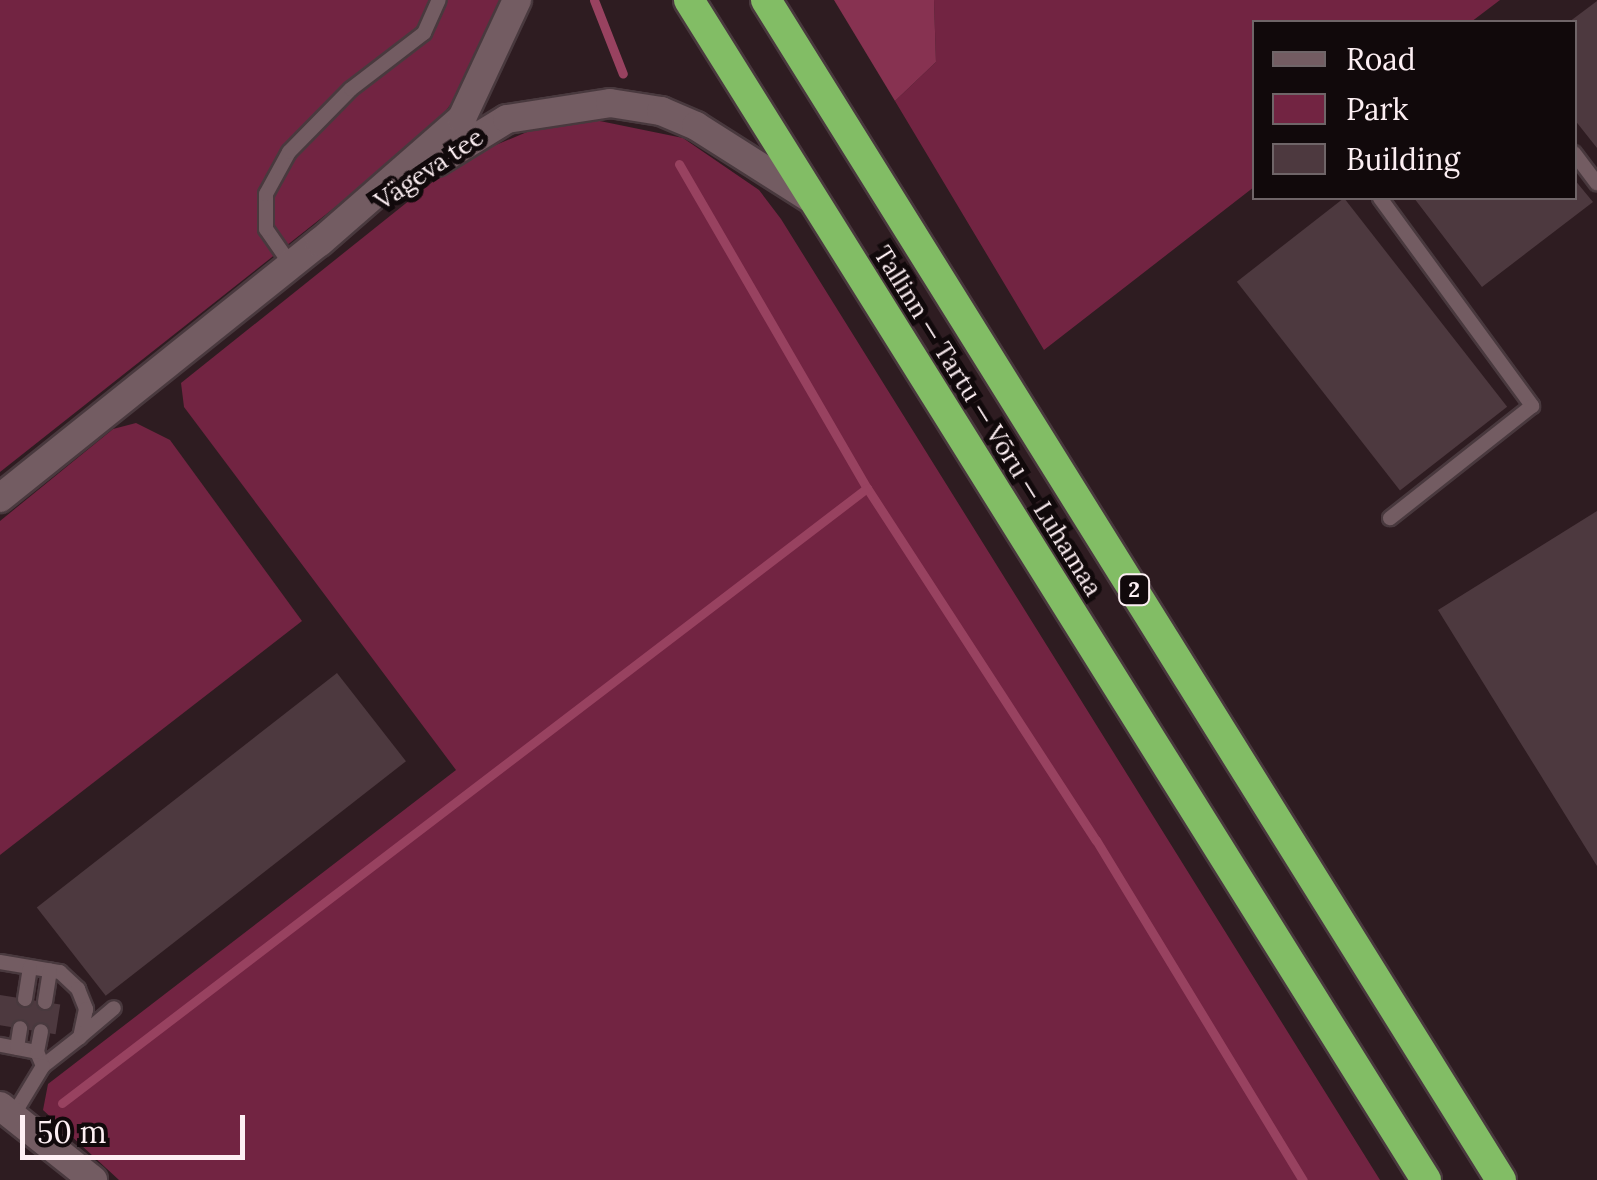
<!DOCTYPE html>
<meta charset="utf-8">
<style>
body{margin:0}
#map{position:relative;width:1597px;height:1180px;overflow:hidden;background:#2e1c21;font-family:Lora,serif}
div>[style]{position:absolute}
.green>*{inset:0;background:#722442}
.forest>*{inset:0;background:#873251}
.stream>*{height:9px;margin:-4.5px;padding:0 4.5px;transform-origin:4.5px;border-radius:4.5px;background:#984260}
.building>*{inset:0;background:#4d393f;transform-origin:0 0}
.roads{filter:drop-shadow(2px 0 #49393e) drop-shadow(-2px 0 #49393e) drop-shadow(0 2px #49393e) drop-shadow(0 -2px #49393e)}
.lane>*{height:14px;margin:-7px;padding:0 7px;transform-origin:7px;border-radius:7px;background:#735c62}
.street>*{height:28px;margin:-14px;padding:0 14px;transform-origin:14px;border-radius:14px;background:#735c62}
.highway>*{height:30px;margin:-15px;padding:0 15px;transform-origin:15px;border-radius:15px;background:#82bd65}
span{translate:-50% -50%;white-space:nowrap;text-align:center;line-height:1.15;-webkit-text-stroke:10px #11090b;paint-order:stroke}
.shield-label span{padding:2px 8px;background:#11090b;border:2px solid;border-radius:8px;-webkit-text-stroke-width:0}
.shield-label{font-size:22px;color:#fdeff3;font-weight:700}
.street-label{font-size:25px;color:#fdeff3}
.legend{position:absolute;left:1252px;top:20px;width:325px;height:180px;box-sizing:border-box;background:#11090b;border:2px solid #6f6568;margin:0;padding:12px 18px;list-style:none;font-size:30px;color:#fdeff3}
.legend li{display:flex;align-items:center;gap:20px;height:50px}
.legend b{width:50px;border:2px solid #6f6568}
.scale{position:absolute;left:20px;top:1115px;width:225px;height:45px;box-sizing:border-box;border:5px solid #fdeff3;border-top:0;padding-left:12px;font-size:30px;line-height:35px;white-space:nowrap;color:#fdeff3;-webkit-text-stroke:8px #11090b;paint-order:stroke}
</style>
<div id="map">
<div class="green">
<i style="clip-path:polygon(0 0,501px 0,466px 84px,429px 133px,0 472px)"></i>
<i style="clip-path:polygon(934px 0,1500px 0,1471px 22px,1254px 22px,1254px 187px,1044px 350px,895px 101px,936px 62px)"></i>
<i style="clip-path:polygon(590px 119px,683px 138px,759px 190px,781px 219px,1380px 1180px,119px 1180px,43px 1110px,48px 1084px,456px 770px,184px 407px,181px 383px,460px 160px,534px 129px)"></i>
<i style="clip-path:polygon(136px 423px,170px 440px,302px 621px,0 855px,0 521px,113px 429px)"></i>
</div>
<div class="forest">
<i style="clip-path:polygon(834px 0,934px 0,936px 62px,895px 101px)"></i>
</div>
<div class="stream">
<i style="left:594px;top:0;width:79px;rotate:68.6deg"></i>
<i style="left:679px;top:164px;width:375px;rotate:59.9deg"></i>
<i style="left:867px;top:488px;width:420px;rotate:57deg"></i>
<i style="left:1096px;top:840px;width:398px;rotate:58.7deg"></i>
<i style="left:62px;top:1103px;width:1013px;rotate:-37.38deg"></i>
</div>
<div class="building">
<i style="clip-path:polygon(1597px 1px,1597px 148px,1574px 119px,1574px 22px,1569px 22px)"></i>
<i style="clip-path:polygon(1574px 179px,1593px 202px,1482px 287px,1414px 198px,1574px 198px)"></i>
<i style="left:1344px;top:198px;width:265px;height:136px;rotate:52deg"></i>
<i style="clip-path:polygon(1597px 511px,1597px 866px,1438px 610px)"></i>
<i style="left:337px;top:673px;width:112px;height:381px;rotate:52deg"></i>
<i style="left:0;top:995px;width:61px;height:30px;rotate:9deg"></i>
</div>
<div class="roads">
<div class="lane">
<i style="left:1574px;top:153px;width:38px;rotate:53deg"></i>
<i style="left:1380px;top:198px;width:258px;rotate:53.8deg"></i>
<i style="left:1532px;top:406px;width:181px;rotate:141.7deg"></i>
<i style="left:291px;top:265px;width:44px;rotate:-124.8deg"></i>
<i style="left:266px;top:229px;width:35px;rotate:-90deg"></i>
<i style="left:266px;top:194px;width:48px;rotate:-61.3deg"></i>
<i style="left:289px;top:152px;width:88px;rotate:-45.5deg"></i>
<i style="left:351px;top:89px;width:92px;rotate:-37.5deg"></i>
<i style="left:424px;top:33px;width:36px;rotate:-66deg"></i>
<i style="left:0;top:962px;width:61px;rotate:9.5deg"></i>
<i style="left:60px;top:972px;width:25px;rotate:43deg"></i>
<i style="left:78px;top:989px;width:22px;rotate:68deg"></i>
<i style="left:86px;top:1009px;width:29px;rotate:102deg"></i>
<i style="left:80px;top:1037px;width:47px;rotate:141.9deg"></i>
<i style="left:43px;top:1066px;width:15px;rotate:-113deg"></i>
<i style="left:37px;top:1052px;width:38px;rotate:-169deg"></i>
<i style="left:25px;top:999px;width:32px;rotate:-81deg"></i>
<i style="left:45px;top:1002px;width:32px;rotate:-81deg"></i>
<i style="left:81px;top:1036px;width:43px;rotate:-40.3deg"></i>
<i style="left:17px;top:1048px;width:20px;rotate:-81deg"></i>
<i style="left:37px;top:1052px;width:21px;rotate:-79deg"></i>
<i style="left:14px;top:1114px;width:56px;rotate:-58.9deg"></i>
</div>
<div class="street">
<i style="left:437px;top:162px;width:82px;rotate:-31.6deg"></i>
<i style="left:507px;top:119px;width:104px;rotate:-8.8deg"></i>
<i style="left:610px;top:103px;width:52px;rotate:8.9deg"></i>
<i style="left:661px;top:111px;width:38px;rotate:23deg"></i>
<i style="left:696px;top:126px;width:140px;rotate:32.4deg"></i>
<i style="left:0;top:498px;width:410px;rotate:-38.7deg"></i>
<i style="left:320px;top:242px;width:189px;rotate:-41.1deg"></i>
<i style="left:462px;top:118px;width:130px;rotate:-65deg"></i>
<i style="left:0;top:1106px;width:119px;rotate:38.5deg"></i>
</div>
<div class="highway">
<i style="left:689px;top:0;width:1391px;rotate:58.01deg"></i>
<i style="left:766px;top:0;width:1390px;rotate:58.08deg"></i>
</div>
</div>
<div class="shield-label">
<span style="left:1134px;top:590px">2</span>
</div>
<div class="street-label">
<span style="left:429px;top:169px;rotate:-34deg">Vägeva tee</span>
<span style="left:988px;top:421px;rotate:58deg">Tallinn — Tartu — Võru — Luhamaa</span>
</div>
<ul class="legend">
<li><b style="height:12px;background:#735c62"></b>Road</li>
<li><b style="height:28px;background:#722442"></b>Park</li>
<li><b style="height:28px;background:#4d393f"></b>Building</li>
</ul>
<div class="scale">50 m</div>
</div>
